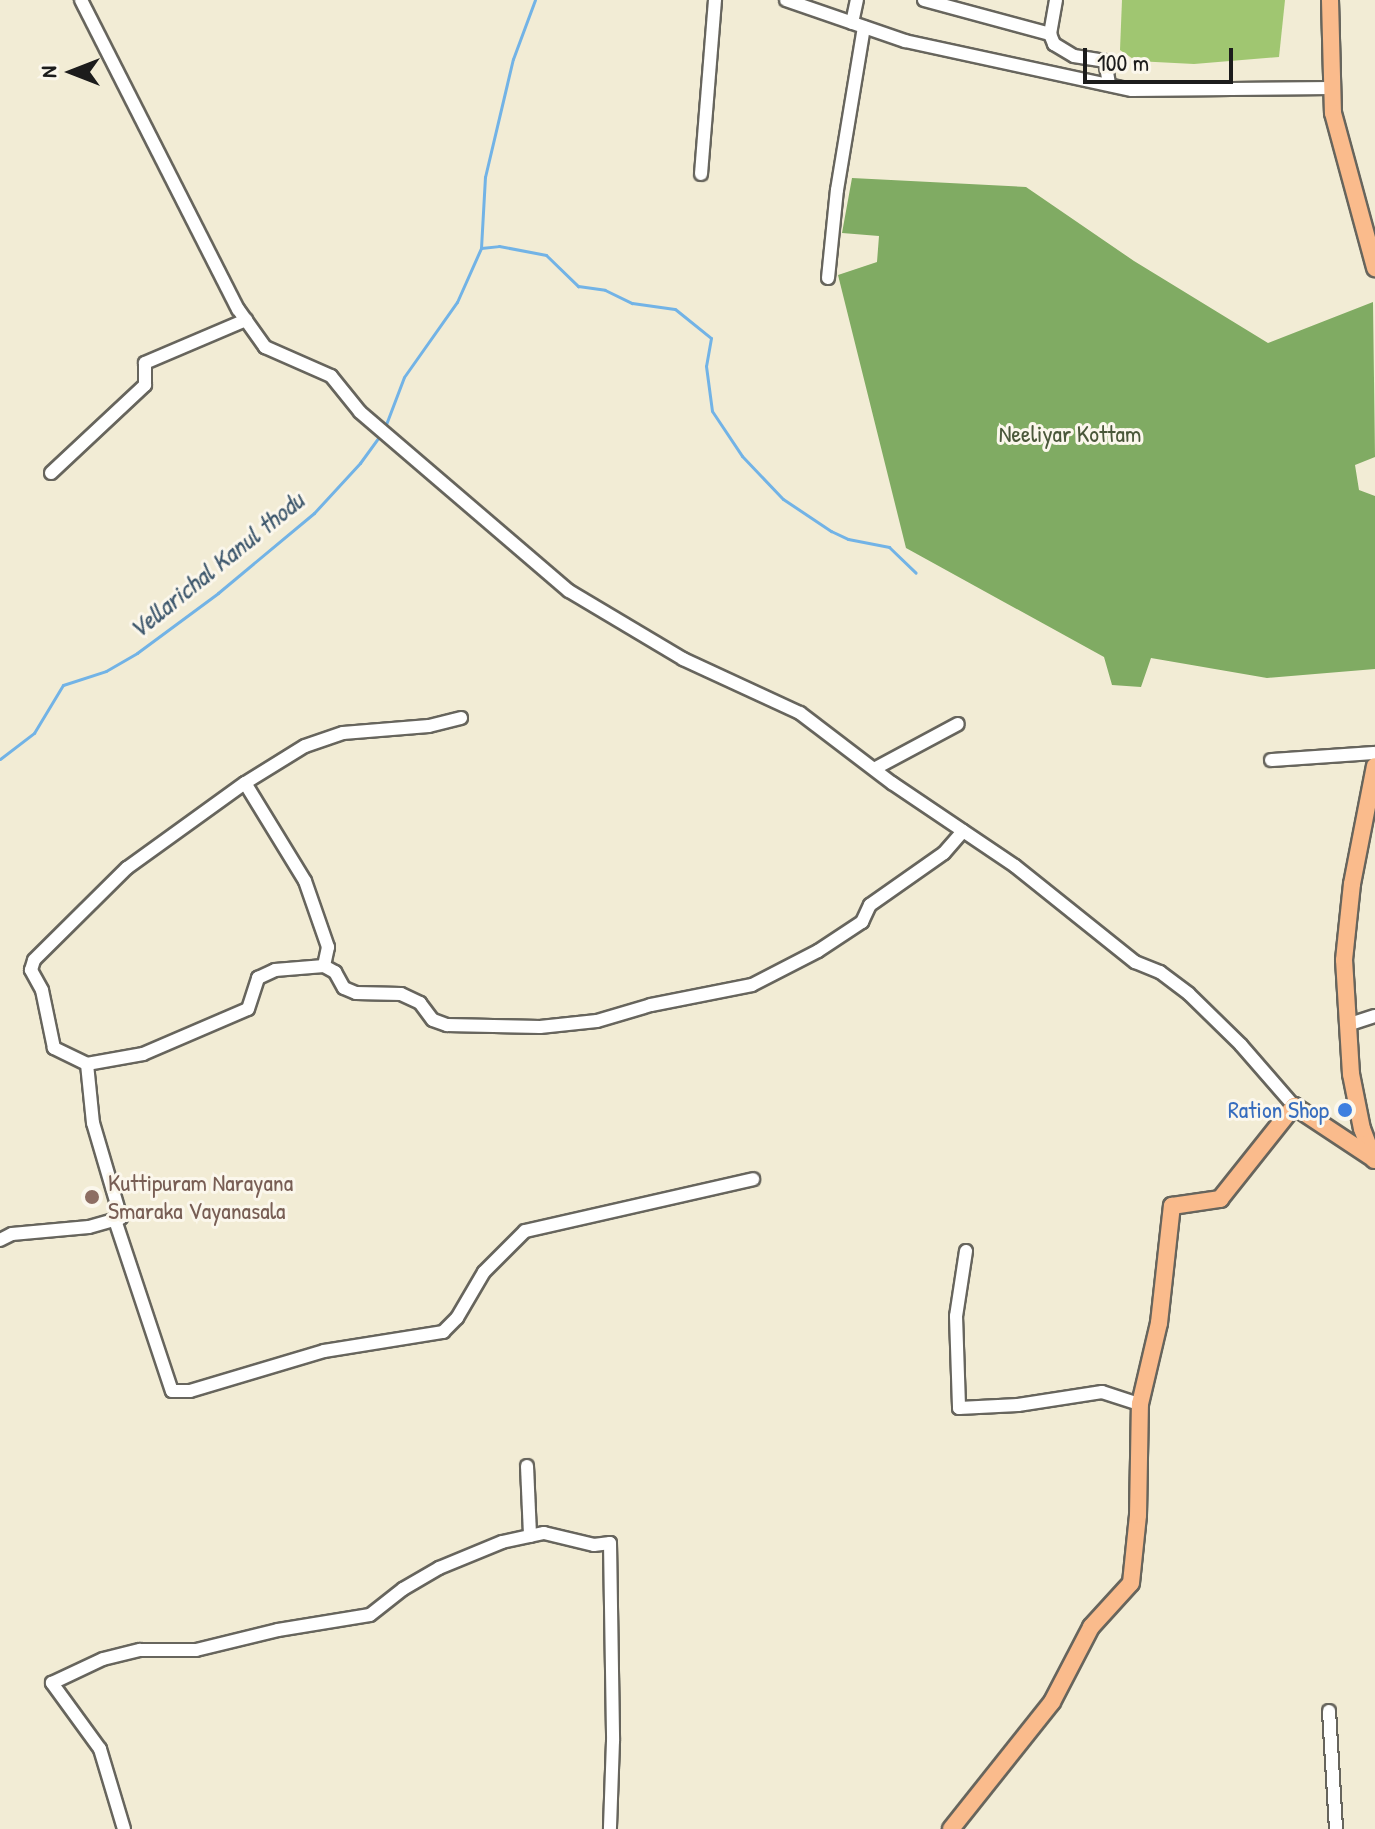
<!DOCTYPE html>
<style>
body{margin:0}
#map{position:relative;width:1375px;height:1829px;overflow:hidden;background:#f2ecd5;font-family:"Patrick Hand",sans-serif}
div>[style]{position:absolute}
.green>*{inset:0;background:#a0c671}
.forest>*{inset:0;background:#80ab63}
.stream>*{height:3px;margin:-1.5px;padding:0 1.5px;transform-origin:1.5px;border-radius:1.5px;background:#72b3e6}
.roads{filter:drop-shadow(2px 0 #67655d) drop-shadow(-2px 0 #67655d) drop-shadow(0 2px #67655d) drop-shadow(0 -2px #67655d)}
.minor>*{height:12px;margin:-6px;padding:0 6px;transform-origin:6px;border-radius:6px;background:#fff}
.major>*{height:16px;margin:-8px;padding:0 8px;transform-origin:8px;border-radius:8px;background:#fabb8c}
.dots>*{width:22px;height:22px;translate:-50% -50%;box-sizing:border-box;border:4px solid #fbf7ec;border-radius:50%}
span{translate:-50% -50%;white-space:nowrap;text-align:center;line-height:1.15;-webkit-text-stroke:6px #fbf7ec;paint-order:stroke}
.park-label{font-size:24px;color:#4a583a}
.shop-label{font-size:24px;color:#366cbe}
.right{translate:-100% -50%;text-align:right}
.education-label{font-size:24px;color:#785e54}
.left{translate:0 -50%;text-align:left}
.water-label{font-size:26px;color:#3e586d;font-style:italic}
.north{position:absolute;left:32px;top:32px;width:80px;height:80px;-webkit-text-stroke:6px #fbf7ec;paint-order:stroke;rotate:270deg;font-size:22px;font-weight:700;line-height:32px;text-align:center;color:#1c1c1c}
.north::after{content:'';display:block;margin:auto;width:28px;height:36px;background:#1c1c1c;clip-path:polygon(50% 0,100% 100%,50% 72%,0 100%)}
.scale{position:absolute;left:1083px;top:48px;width:150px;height:36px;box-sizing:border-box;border:4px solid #1c1c1c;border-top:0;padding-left:10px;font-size:24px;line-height:28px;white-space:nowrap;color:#1c1c1c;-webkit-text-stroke:6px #fbf7ec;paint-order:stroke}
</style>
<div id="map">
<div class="green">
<i style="clip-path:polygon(1122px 0,1285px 0,1279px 57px,1194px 64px,1136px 61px,1120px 50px)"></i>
</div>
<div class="forest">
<i style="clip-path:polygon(852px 178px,1026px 187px,1134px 261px,1268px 343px,1373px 302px,1375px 457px,1355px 465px,1359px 490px,1375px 496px,1375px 669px,1267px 678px,1151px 658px,1141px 687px,1112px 685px,1104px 657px,906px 548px,838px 275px,877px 262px,879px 236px,842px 233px)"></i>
</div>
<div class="stream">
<i style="left:481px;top:248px;width:18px;rotate:-6deg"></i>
<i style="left:499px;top:246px;width:48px;rotate:10.8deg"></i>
<i style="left:546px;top:255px;width:45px;rotate:44.1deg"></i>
<i style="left:578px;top:286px;width:27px;rotate:8deg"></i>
<i style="left:605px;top:290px;width:30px;rotate:26deg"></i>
<i style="left:632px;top:303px;width:43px;rotate:7.9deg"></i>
<i style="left:675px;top:309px;width:46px;rotate:38.9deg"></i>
<i style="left:711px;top:338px;width:28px;rotate:100deg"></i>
<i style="left:706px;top:366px;width:45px;rotate:82.4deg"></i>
<i style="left:712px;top:411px;width:54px;rotate:56.3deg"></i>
<i style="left:742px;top:456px;width:59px;rotate:46.4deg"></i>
<i style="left:783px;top:499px;width:58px;rotate:33.7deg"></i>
<i style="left:831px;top:531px;width:19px;rotate:25deg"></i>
<i style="left:848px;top:539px;width:42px;rotate:11deg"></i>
<i style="left:889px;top:547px;width:37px;rotate:44deg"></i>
<i style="left:385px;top:427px;width:53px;rotate:-69.2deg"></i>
<i style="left:404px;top:377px;width:92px;rotate:-54.8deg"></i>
<i style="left:457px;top:302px;width:59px;rotate:-66deg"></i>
<i style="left:481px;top:248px;width:71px;rotate:-86.8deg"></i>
<i style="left:485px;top:177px;width:121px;rotate:-76.7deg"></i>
<i style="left:513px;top:59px;width:63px;rotate:-69.6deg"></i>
<i style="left:0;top:759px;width:43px;rotate:-37.4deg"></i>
<i style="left:34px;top:733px;width:56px;rotate:-58.9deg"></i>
<i style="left:63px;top:685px;width:45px;rotate:-18deg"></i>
<i style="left:106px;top:671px;width:36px;rotate:-30deg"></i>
<i style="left:137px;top:653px;width:101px;rotate:-36.5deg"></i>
<i style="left:218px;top:593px;width:125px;rotate:-39.8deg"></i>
<i style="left:314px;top:513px;width:68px;rotate:-47.4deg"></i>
<i style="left:360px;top:463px;width:36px;rotate:-54deg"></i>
</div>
<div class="roads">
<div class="minor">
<i style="left:81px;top:0;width:347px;rotate:63.1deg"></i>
<i style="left:238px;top:309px;width:47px;rotate:54.6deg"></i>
<i style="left:265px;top:347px;width:72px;rotate:23.7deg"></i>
<i style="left:331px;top:376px;width:46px;rotate:51.1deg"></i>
<i style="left:360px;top:412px;width:275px;rotate:40.6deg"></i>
<i style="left:569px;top:591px;width:133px;rotate:30.8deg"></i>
<i style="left:683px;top:659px;width:129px;rotate:24.8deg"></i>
<i style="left:800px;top:713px;width:116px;rotate:37.3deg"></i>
<i style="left:892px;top:783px;width:148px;rotate:34deg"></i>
<i style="left:1015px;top:866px;width:154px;rotate:38.7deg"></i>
<i style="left:1135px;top:962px;width:27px;rotate:22deg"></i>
<i style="left:1160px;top:972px;width:36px;rotate:37deg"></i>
<i style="left:1189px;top:994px;width:73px;rotate:44.4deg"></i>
<i style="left:1241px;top:1045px;width:81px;rotate:49deg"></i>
<i style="left:786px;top:0;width:126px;rotate:19deg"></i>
<i style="left:905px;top:41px;width:232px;rotate:12.2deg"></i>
<i style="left:1132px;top:90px;width:199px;rotate:-0.6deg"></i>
<i style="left:924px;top:0;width:131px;rotate:15.1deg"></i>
<i style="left:1056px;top:0;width:35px;rotate:100deg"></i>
<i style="left:1050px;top:34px;width:11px;rotate:68deg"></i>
<i style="left:1054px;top:44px;width:23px;rotate:31deg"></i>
<i style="left:1074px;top:56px;width:31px;rotate:9deg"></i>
<i style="left:1105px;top:61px;width:23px;rotate:80deg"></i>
<i style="left:852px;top:23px;width:24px;rotate:-78deg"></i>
<i style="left:701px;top:174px;width:175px;rotate:-85.4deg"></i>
<i style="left:828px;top:278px;width:88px;rotate:-84.2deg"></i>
<i style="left:837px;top:190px;width:165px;rotate:-80.6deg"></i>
<i style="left:51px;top:473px;width:129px;rotate:-43.1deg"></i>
<i style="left:145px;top:385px;width:22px;rotate:-90deg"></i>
<i style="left:145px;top:363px;width:110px;rotate:-23.1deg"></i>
<i style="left:1271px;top:760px;width:104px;rotate:-3.9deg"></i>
<i style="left:874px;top:769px;width:95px;rotate:-28.2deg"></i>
<i style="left:245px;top:783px;width:115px;rotate:58.5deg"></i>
<i style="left:305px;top:881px;width:70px;rotate:70.8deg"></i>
<i style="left:328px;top:947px;width:19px;rotate:102deg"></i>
<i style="left:1347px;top:1025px;width:29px;rotate:-18deg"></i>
<i style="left:87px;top:1064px;width:37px;rotate:-154deg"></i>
<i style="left:54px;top:1048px;width:59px;rotate:-101.7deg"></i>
<i style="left:42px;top:990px;width:23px;rotate:-119deg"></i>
<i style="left:31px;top:970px;width:10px;rotate:-73deg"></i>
<i style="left:34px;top:960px;width:131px;rotate:-44.7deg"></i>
<i style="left:127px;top:868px;width:145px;rotate:-35.8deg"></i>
<i style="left:245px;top:783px;width:70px;rotate:-31.7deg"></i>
<i style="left:305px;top:746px;width:40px;rotate:-18.9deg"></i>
<i style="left:343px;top:733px;width:86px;rotate:-4.7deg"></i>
<i style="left:429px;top:726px;width:33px;rotate:-14deg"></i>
<i style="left:115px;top:1220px;width:180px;rotate:71.6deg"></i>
<i style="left:172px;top:1391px;width:18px"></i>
<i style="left:190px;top:1391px;width:140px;rotate:-16.6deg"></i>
<i style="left:324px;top:1351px;width:121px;rotate:-9.1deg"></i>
<i style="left:443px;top:1332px;width:20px;rotate:-45deg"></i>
<i style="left:457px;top:1318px;width:53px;rotate:-59.6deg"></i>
<i style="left:484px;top:1272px;width:58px;rotate:-45deg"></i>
<i style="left:525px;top:1231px;width:234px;rotate:-12.8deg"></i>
<i style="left:0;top:1240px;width:13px;rotate:-27deg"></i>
<i style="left:12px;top:1234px;width:77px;rotate:-5.2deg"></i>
<i style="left:89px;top:1227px;width:33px;rotate:-16deg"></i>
<i style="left:121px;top:1218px;width:99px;rotate:-106.4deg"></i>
<i style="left:93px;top:1123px;width:59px;rotate:-95.8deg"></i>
<i style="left:87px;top:1064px;width:57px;rotate:-10.1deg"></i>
<i style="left:143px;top:1054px;width:114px;rotate:-23.2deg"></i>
<i style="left:248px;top:1009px;width:33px;rotate:-72deg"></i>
<i style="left:258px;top:978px;width:19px;rotate:-25deg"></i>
<i style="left:275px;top:970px;width:49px;rotate:-4.7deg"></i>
<i style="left:324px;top:966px;width:13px;rotate:29deg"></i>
<i style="left:335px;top:972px;width:18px;rotate:61deg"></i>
<i style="left:344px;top:988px;width:13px;rotate:23deg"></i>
<i style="left:356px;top:993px;width:45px;rotate:1.3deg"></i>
<i style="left:401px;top:994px;width:21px;rotate:25deg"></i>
<i style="left:420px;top:1003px;width:21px;rotate:53deg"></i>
<i style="left:433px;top:1020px;width:15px;rotate:20deg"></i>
<i style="left:447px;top:1025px;width:93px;rotate:1.2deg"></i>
<i style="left:540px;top:1027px;width:57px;rotate:-6deg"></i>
<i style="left:597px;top:1021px;width:56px;rotate:-16.5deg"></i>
<i style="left:651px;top:1005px;width:103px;rotate:-11.2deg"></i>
<i style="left:752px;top:985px;width:74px;rotate:-27.3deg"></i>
<i style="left:818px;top:951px;width:53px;rotate:-33.4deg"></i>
<i style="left:862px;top:922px;width:19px;rotate:-65deg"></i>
<i style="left:870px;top:905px;width:90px;rotate:-35.1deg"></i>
<i style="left:944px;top:853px;width:29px;rotate:-49deg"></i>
<i style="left:966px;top:1251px;width:66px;rotate:98.7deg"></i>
<i style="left:956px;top:1316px;width:92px;rotate:88.1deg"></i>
<i style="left:959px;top:1408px;width:59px;rotate:-2.9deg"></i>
<i style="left:1018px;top:1405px;width:85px;rotate:-8.8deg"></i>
<i style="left:1102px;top:1392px;width:40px;rotate:18deg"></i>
<i style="left:527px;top:1466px;width:70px;rotate:87.5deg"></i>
<i style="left:1329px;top:1711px;width:118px;rotate:86.6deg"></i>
<i style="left:124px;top:1829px;width:84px;rotate:-106.7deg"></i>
<i style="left:100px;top:1749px;width:82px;rotate:-126deg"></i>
<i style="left:52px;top:1683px;width:56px;rotate:-25.2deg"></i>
<i style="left:103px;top:1659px;width:38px;rotate:-14deg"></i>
<i style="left:140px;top:1650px;width:56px"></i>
<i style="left:196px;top:1650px;width:84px;rotate:-13.7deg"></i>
<i style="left:278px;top:1630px;width:93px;rotate:-9.3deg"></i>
<i style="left:370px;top:1615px;width:42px;rotate:-38.2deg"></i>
<i style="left:403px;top:1589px;width:42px;rotate:-30.3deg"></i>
<i style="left:439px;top:1568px;width:68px;rotate:-22.4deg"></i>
<i style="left:502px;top:1542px;width:43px;rotate:-12.1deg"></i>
<i style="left:544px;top:1533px;width:51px;rotate:13.5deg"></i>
<i style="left:594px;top:1545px;width:16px;rotate:-7deg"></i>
<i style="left:610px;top:1543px;width:198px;rotate:89.1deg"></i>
<i style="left:613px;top:1741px;width:88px;rotate:92deg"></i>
</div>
<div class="major">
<i style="left:1330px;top:0;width:113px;rotate:88.5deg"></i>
<i style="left:1333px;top:113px;width:161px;rotate:74.8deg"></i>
<i style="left:1374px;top:1160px;width:33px;rotate:-111deg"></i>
<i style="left:1362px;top:1129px;width:56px;rotate:-101.3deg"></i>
<i style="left:1351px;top:1074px;width:114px;rotate:-93.5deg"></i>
<i style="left:1344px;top:960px;width:76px;rotate:-84deg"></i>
<i style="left:1352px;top:884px;width:120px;rotate:-79deg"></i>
<i style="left:951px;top:1829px;width:162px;rotate:-51.5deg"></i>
<i style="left:1052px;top:1702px;width:85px;rotate:-62.5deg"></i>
<i style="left:1091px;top:1627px;width:59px;rotate:-47.7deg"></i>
<i style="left:1131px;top:1583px;width:68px;rotate:-84.1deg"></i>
<i style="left:1138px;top:1515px;width:111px;rotate:-89deg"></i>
<i style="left:1140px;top:1404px;width:83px;rotate:-76.8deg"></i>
<i style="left:1159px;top:1323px;width:118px;rotate:-83.7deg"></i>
<i style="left:1172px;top:1206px;width:49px;rotate:-8.3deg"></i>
<i style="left:1220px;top:1199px;width:119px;rotate:-51.5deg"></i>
<i style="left:1294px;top:1106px;width:96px;rotate:33.5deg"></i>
</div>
</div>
<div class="dots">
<i style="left:1345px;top:1110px;background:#3f7fe0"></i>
<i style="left:92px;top:1197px;background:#8d6e63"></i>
</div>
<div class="park-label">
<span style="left:1070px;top:434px">Neeliyar Kottam</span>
</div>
<div class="shop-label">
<span class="right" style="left:1329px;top:1110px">Ration Shop</span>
</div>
<div class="education-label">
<span class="left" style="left:108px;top:1197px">Kuttipuram Narayana<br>Smaraka Vayanasala</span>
</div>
<div class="water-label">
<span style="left:216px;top:565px;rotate:-39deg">Vellarichal Kanul thodu</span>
</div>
<div class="north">N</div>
<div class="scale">100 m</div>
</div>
